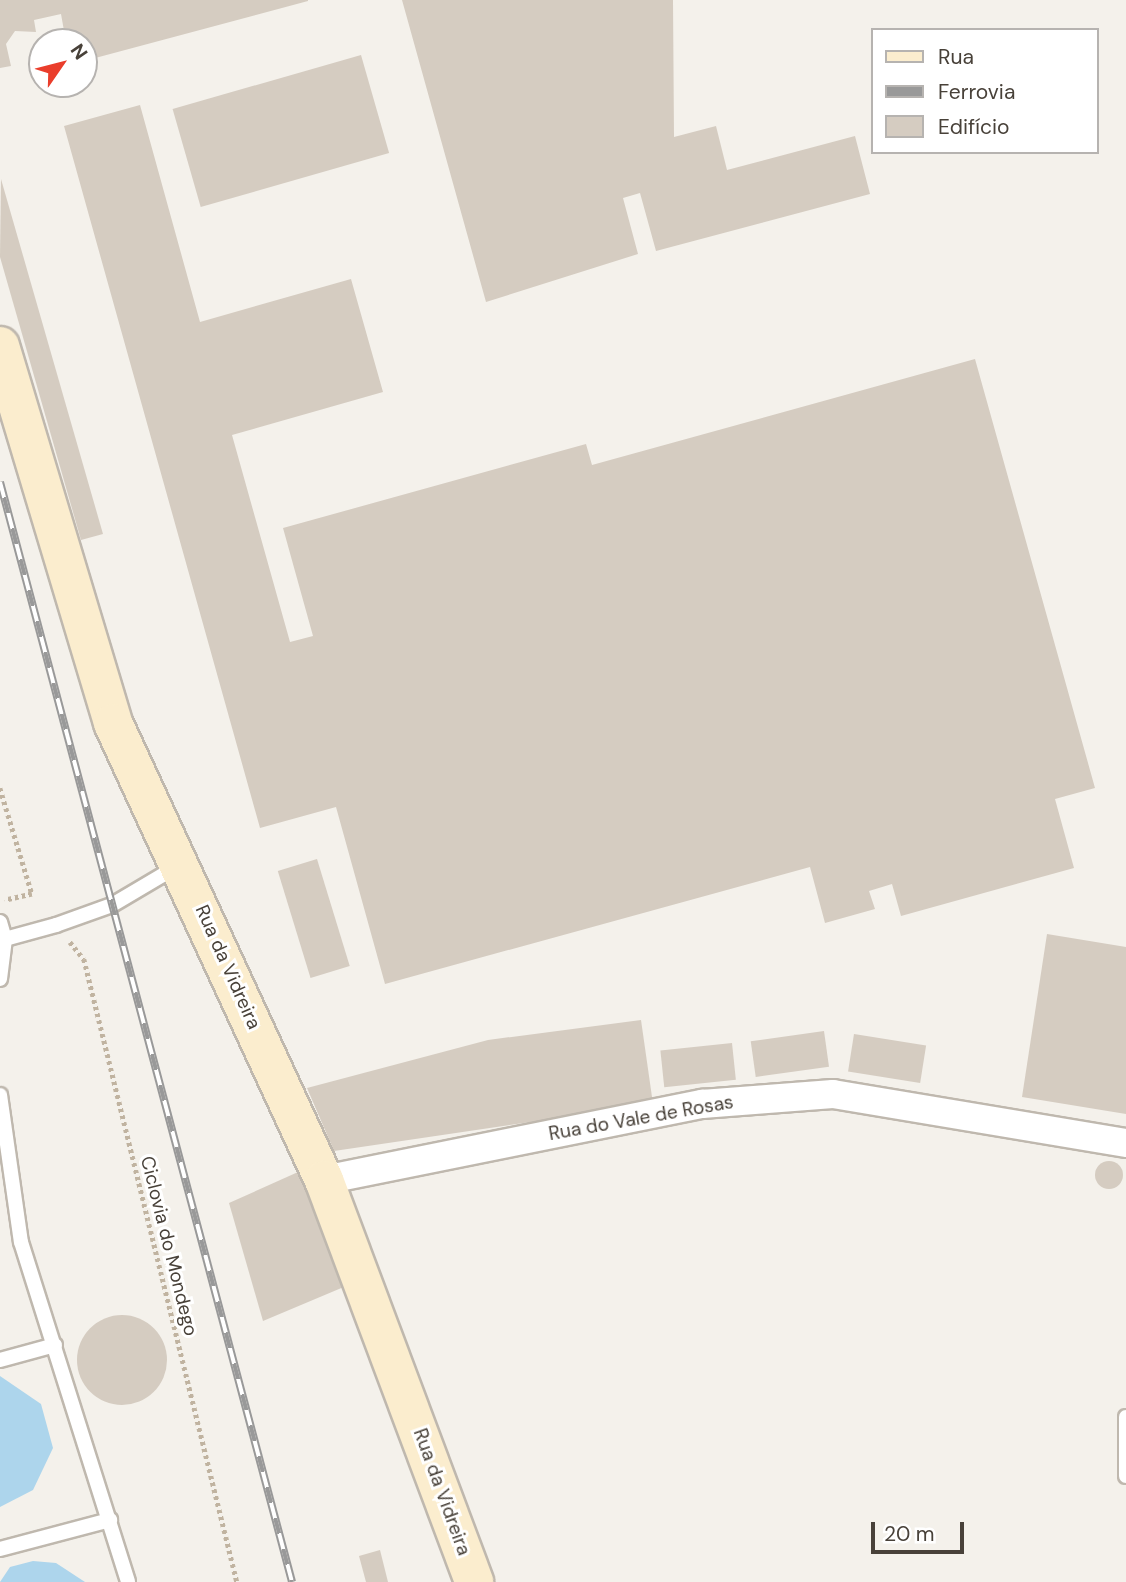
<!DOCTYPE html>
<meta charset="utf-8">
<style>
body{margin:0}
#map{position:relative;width:1126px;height:1582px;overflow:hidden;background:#f4f1eb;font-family:"DM Sans",sans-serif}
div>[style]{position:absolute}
.water>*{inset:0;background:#add5ec}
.building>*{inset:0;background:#d5ccc1;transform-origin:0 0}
.round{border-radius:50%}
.path>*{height:4.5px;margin-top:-2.25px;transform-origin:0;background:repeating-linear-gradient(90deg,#c0b3a0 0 3.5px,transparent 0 7px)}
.roads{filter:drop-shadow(2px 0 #bfb8ae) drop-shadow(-2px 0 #bfb8ae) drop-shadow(0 2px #bfb8ae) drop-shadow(0 -2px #bfb8ae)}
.lane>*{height:14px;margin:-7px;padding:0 7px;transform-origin:7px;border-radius:7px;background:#fff}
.street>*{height:28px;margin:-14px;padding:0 14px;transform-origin:14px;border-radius:14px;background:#fff}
.secondary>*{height:38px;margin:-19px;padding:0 19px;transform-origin:19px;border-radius:19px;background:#fbedce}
.rail>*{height:8px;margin-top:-4px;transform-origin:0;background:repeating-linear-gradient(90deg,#fff 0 16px,#999 0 32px);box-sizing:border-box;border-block:2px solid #999}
span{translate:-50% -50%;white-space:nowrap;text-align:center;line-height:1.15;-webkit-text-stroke:6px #fff;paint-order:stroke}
.street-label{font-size:19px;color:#484139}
.legend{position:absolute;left:871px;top:28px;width:228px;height:126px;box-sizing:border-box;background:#fff;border:2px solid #b6b3b0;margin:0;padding:9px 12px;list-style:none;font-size:21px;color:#484139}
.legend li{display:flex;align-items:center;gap:14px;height:35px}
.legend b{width:35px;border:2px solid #b6b3b0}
.north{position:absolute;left:28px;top:28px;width:70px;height:70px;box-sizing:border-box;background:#fff;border:2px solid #b6b3b0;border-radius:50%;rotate:55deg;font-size:19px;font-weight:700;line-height:28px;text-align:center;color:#484139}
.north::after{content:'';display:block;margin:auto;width:24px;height:32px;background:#ea3e2c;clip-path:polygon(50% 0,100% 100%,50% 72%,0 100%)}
.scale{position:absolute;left:871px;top:1522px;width:93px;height:32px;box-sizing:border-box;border:4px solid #484139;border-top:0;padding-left:9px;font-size:21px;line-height:24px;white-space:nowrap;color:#484139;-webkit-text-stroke:5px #fff;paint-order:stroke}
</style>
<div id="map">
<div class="water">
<i style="clip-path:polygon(0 1376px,41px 1404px,53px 1448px,33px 1490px,0 1507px)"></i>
<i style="clip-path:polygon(33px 1561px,56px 1563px,85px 1582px,0 1582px,10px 1567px)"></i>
</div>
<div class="building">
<i style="clip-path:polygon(0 0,308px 0,308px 1px,84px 61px,84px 42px,66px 42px,61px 14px,34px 20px,36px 32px,15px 31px,6px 44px,11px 66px,0 68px)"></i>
<i style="clip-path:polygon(402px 0,673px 0,674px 137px,716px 126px,727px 170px,855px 136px,870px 194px,656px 251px,640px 193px,623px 198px,638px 254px,486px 302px)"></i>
<i style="left:361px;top:55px;width:102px;height:196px;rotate:74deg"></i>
<i style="clip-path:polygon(140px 105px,200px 322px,351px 279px,383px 392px,232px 435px,290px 642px,313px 636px,283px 528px,586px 444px,592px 465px,975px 359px,1095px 788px,1055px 799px,1074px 868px,901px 916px,892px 884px,869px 891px,875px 909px,825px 923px,810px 867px,385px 984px,336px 807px,260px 828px,64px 126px)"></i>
<i style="clip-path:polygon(1px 179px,103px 534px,81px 540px,0 257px)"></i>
<i style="left:317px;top:859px;width:112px;height:41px;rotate:73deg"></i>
<i style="clip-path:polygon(1047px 934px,1126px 947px,1126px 1114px,1022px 1097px)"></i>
<i style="clip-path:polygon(641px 1020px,653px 1104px,334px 1151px,307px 1088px,488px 1040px)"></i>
<i style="left:824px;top:1031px;width:36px;height:74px;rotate:82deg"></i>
<i style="left:854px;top:1034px;width:73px;height:38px;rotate:9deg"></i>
<i style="left:732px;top:1043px;width:37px;height:72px;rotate:84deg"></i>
<i class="round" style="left:1095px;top:1161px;width:28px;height:28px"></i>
<i style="clip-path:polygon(307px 1168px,358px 1281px,263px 1321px,229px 1203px)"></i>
<i class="round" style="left:77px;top:1315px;width:90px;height:90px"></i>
<i style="clip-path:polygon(380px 1550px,388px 1582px,366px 1582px,359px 1556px)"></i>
</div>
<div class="path">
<i style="left:0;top:788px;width:111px;rotate:73.2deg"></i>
<i style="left:32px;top:894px;width:28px;rotate:167deg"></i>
<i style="left:70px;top:942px;width:22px;rotate:51deg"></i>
<i style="left:84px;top:959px;width:642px;rotate:76.2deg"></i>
</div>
<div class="roads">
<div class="lane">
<i style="left:0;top:922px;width:18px;rotate:74deg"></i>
<i style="left:5px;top:939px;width:53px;rotate:-15.4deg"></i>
<i style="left:56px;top:925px;width:59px;rotate:-19.7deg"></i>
<i style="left:112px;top:905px;width:77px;rotate:-30.6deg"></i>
<i style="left:0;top:979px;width:40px;rotate:-82.9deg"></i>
<i style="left:0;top:1095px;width:148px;rotate:81.9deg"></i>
<i style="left:21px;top:1242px;width:356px;rotate:72.5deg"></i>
<i style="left:0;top:1360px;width:57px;rotate:-15.3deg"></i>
<i style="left:1126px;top:1417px;width:59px;rotate:90deg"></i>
<i style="left:0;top:1549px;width:114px;rotate:-14.8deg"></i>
</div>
<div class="street">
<i style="left:324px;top:1180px;width:386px;rotate:-11.4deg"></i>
<i style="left:702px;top:1104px;width:131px;rotate:-4.4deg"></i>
<i style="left:833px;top:1094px;width:297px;rotate:9.5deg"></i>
</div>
<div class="secondary">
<i style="left:0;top:346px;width:394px;rotate:73.3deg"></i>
<i style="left:113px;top:723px;width:503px;rotate:65.22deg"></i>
<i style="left:324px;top:1180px;width:429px;rotate:69.5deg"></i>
</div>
</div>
<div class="rail">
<i style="left:0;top:482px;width:1138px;rotate:75.13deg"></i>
</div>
<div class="street-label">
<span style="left:228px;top:967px;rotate:66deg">Rua da Vidreira</span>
<span style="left:641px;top:1118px;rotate:-10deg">Rua do Vale de Rosas</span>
<span style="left:169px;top:1246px;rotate:76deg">Ciclovia do Mondego</span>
<span style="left:442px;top:1492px;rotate:70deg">Rua da Vidreira</span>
</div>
<ul class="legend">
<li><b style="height:9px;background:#fbedce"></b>Rua</li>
<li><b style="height:9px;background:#999"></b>Ferrovia</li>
<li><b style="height:19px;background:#d5ccc1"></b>Edifício</li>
</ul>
<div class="north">N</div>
<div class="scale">20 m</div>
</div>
